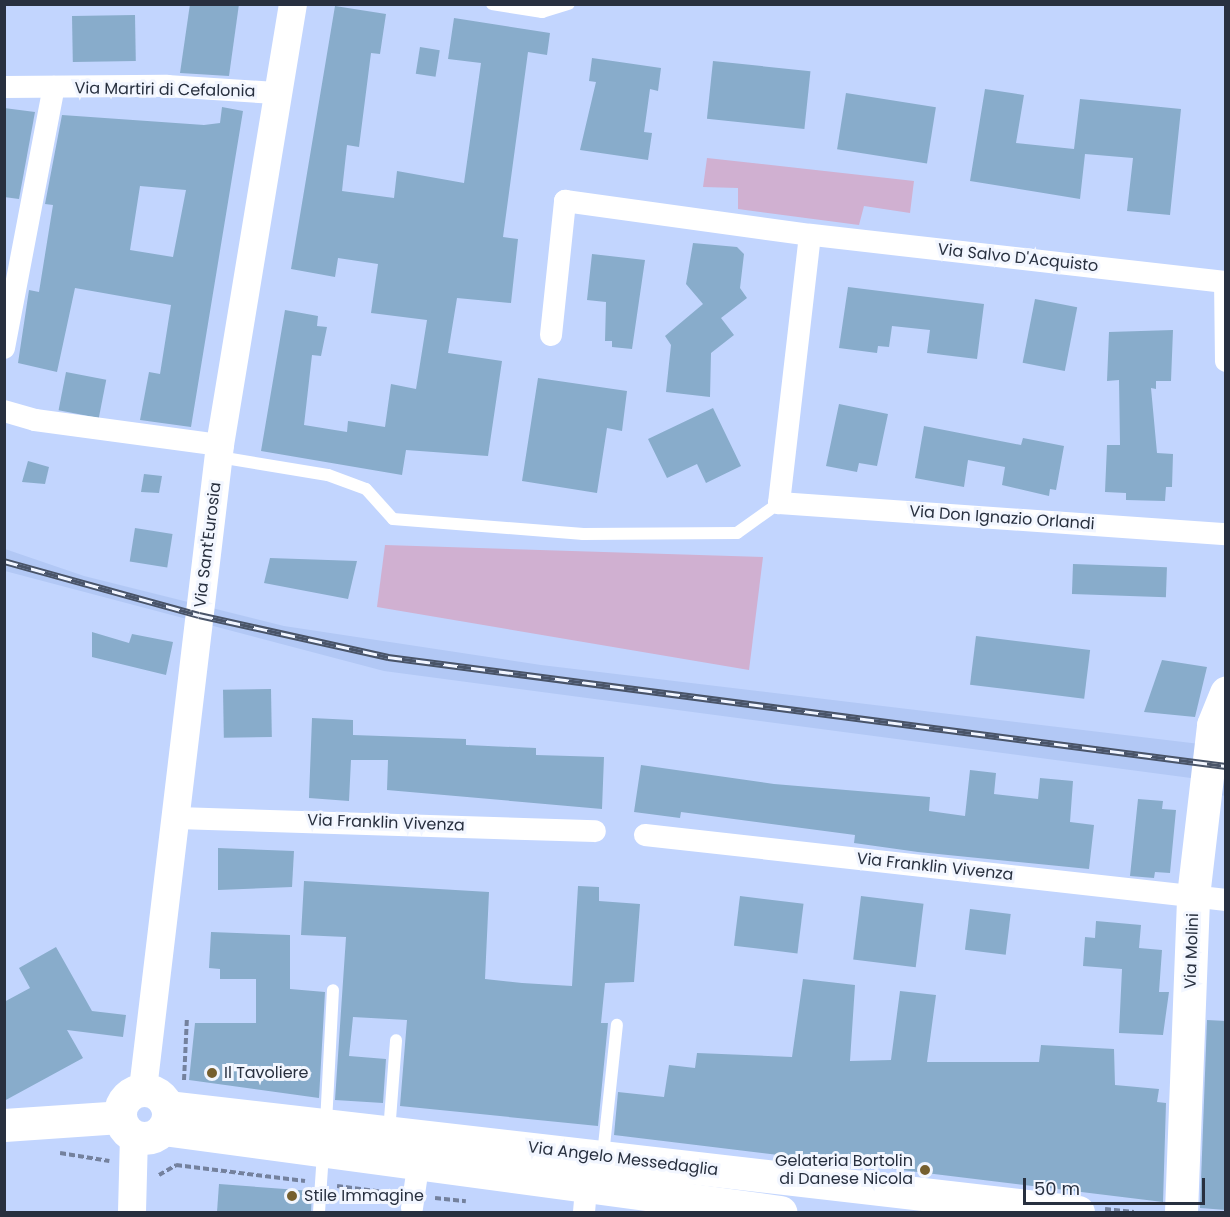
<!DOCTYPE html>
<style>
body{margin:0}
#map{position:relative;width:1230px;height:1217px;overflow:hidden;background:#c2d5fe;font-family:Poppins,sans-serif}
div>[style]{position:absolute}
.built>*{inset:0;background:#b2c8f5}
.green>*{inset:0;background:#d0b0d1}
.building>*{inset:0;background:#88accb;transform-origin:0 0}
.path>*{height:4px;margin-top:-2px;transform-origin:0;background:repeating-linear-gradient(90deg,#74819d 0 6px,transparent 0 9px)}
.service>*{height:12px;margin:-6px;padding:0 6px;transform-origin:6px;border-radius:6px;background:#fff}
.minor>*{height:22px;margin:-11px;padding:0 11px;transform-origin:11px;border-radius:11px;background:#fff}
.tertiary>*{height:28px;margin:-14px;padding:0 14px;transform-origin:14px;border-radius:14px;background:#fff}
.secondary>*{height:33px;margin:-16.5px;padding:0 16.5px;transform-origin:16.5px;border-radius:16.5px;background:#fff}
.primary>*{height:33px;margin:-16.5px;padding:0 16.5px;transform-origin:16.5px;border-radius:16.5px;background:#fff}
.primary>.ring{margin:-16.5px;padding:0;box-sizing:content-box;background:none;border:33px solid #fff;border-radius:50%}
.rail>*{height:7px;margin-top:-3.5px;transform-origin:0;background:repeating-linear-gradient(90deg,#f2f6ff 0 14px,#495468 0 28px);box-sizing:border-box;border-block:2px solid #495468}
.dots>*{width:16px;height:16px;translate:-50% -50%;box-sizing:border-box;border:3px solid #f2f6ff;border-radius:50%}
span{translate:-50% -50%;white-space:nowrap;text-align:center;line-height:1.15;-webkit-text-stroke:6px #f2f6ff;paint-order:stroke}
.street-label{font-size:16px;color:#28303f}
.poi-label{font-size:16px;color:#28303f}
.left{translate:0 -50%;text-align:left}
.right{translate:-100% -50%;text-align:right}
.frame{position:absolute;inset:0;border:6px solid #28303f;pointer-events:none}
.scale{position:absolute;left:1023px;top:1178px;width:182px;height:27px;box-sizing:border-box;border:3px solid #28303f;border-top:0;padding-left:8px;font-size:18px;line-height:21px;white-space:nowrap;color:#28303f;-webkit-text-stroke:4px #f2f6ff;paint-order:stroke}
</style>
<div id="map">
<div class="built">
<i style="clip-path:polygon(5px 549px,84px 576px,284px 626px,541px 665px,1225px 747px,1225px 796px,1221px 795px,1221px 782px,384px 671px,5px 571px)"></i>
</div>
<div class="green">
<i style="clip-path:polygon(707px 158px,914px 181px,910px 213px,864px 206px,859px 225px,738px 209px,738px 188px,703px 187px)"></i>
<i style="clip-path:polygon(385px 545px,763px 557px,749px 670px,377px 607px)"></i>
</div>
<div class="building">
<i style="clip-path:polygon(190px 4px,239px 4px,229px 76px,180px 73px)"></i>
<i style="clip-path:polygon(335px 6px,386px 14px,380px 54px,371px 53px,359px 147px,347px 145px,342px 191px,394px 198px,397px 171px,464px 183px,481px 63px,448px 59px,454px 18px,550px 33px,547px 55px,528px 52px,503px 237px,518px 239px,511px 303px,457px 298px,448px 353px,502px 361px,488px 456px,406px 450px,402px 475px,261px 451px,285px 310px,318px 316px,317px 326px,327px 327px,321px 356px,312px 355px,304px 425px,347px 432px,348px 421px,385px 427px,391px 384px,416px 389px,427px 320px,371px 313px,378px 264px,338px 258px,335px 277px,291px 269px)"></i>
<i style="left:135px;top:15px;width:46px;height:63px;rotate:89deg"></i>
<i style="left:420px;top:47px;width:20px;height:27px;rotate:9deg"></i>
<i style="clip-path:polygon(592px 58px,661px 68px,658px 91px,650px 89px,644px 132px,652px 133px,648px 160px,580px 150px,596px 82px,589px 81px)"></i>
<i style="left:713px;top:61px;width:98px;height:58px;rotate:6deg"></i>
<i style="clip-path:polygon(985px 89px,1024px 95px,1016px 143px,1074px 149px,1080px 99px,1181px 109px,1170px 215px,1127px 211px,1133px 158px,1085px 154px,1080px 199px,970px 181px)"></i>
<i style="left:846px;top:93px;width:91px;height:57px;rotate:9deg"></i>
<i style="clip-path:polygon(evenodd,222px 107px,243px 111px,191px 427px,140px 420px,149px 372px,160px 374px,171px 305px,75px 288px,57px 372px,18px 363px,29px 290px,39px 292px,53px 205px,45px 204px,62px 115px,204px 125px,220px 123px,222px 107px,140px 186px,186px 190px,173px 257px,130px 250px,140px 186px)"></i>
<i style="clip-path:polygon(4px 108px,35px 112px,19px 199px,4px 197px)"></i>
<i style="clip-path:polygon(693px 243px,737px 247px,744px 254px,740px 288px,747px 298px,721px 318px,734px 335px,711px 353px,710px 397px,666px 392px,671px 345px,665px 336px,703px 304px,686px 284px)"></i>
<i style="clip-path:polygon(592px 254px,645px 260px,632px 349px,612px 347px,612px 341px,605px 341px,606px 302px,587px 300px)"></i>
<i style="clip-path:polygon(848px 287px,984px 304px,977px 359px,927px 353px,930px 330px,892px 326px,889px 347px,878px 346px,877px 353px,839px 348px)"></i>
<i style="left:1035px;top:299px;width:43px;height:65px;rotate:11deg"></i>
<i style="clip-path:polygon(1173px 330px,1171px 381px,1156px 381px,1156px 389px,1151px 388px,1157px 453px,1173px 454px,1172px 487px,1166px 487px,1165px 501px,1126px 500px,1126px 493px,1105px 492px,1107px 445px,1120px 445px,1119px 380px,1107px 381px,1109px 332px)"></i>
<i style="left:66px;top:372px;width:41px;height:39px;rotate:11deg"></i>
<i style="clip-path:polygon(538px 378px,627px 391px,622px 431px,607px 428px,597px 493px,522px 481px)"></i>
<i style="clip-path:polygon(839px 404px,888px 414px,877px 466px,859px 463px,857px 472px,826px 466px)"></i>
<i style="clip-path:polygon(713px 408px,741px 466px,706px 483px,697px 464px,667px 478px,648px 439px)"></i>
<i style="clip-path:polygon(924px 426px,1021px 445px,1023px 438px,1064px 446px,1056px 490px,1050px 489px,1049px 496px,1002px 485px,1005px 467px,968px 460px,964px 487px,915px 478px)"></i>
<i style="clip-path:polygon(28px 461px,49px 467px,45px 484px,22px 482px)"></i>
<i style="clip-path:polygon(144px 474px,162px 476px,159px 493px,141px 492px)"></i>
<i style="left:135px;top:528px;width:38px;height:34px;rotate:9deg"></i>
<i style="clip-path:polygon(270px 558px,357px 561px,348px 599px,264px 583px)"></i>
<i style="left:1073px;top:564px;width:94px;height:30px;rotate:2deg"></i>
<i style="clip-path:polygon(92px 632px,129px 643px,132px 634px,173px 642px,166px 675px,92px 657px)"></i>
<i style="left:976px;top:636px;width:115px;height:49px;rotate:7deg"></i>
<i style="clip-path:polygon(1162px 660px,1207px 667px,1195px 717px,1144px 712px)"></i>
<i style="left:271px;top:689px;width:48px;height:48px;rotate:89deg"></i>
<i style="clip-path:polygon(312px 718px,353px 720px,353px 735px,466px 739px,466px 745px,536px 748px,536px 755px,604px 757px,602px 809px,387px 790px,388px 760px,351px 760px,349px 801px,309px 798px)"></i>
<i style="clip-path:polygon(641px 765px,774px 784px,930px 797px,929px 811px,965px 816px,970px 770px,996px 773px,994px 794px,1038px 799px,1040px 778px,1073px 781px,1070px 822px,1094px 825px,1089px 869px,918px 852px,854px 843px,855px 835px,681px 812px,680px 818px,634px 812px)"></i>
<i style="clip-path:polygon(1138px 799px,1163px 801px,1162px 809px,1176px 810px,1170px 873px,1155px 872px,1154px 878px,1130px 876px)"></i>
<i style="clip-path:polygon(218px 848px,294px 851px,292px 887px,218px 890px)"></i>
<i style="clip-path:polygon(304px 881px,489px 892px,485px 979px,522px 983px,572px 986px,578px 886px,599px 887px,599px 901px,640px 904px,634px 982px,605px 983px,601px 1023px,608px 1023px,598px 1126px,400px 1106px,407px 1020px,353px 1017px,349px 1056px,386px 1059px,383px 1103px,335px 1100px,346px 937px,301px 935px)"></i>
<i style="left:740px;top:896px;width:64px;height:50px;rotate:7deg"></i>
<i style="left:861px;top:896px;width:63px;height:64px;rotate:7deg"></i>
<i style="left:970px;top:909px;width:41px;height:41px;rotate:7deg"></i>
<i style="clip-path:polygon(1096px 921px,1141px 925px,1139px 948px,1162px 950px,1159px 992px,1169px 992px,1163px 1035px,1119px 1033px,1122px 969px,1083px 966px,1085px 937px,1095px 938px)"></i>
<i style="clip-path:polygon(211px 932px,290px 935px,290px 989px,325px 992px,319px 1098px,189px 1080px,195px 1023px,256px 1023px,256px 979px,220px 979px,220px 969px,209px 968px)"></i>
<i style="clip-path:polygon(56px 947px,92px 1011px,126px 1015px,123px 1037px,67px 1030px,83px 1058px,4px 1101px,4px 1002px,30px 988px,19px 968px)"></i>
<i style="clip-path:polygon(803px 979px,855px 985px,850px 1061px,891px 1060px,900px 991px,936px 995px,927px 1062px,1039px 1062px,1041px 1045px,1114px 1049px,1115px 1085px,1159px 1089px,1157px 1102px,1166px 1103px,1163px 1202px,614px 1135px,618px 1092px,664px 1097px,669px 1065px,695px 1068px,697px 1053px,792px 1057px)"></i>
<i style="clip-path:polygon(1207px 1020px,1226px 1021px,1226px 1210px,1200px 1208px)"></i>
<i style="clip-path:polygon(219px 1184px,312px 1191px,311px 1212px,217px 1212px)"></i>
</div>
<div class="path">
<i style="left:184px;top:1080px;width:63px;rotate:-87.3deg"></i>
<i style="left:60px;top:1153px;width:50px;rotate:9.3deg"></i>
<i style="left:159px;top:1175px;width:20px;rotate:-30deg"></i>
<i style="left:176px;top:1165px;width:130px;rotate:7.1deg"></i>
<i style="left:337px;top:1186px;width:55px;rotate:7.3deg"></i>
<i style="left:435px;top:1198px;width:31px;rotate:6deg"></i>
<i style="left:1105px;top:1209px;width:29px;rotate:6deg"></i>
</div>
<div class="service">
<i style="left:492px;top:4px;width:51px;rotate:9.1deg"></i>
<i style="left:542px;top:12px;width:28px;rotate:-17deg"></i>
<i style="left:219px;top:457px;width:110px;rotate:9.4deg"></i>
<i style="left:328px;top:475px;width:40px;rotate:20.2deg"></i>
<i style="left:366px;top:489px;width:40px;rotate:48deg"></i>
<i style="left:393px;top:519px;width:191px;rotate:4.5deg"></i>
<i style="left:583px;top:534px;width:154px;rotate:-0.4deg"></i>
<i style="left:737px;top:533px;width:52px;rotate:-35.5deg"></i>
<i style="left:326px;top:1123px;width:133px;rotate:-87deg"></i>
<i style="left:389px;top:1132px;width:92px;rotate:-85.6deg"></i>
<i style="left:603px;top:1155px;width:131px;rotate:-83.9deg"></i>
<i style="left:319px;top:1212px;width:59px;rotate:-86.1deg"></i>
</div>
<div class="minor">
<i style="left:4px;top:87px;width:163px;rotate:-0.4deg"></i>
<i style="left:167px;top:86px;width:109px;rotate:3.7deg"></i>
<i style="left:551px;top:335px;width:135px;rotate:-84deg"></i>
<i style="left:565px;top:201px;width:247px;rotate:7.9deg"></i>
<i style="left:4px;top:348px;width:266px;rotate:-79.2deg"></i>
<i style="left:1226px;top:361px;width:79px;rotate:-90.7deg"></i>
<i style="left:1225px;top:282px;width:418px;rotate:-173.5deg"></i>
<i style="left:810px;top:235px;width:270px;rotate:96.6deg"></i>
<i style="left:779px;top:503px;width:448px;rotate:4deg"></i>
<i style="left:4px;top:411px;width:32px;rotate:16deg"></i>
<i style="left:35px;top:420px;width:187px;rotate:7.7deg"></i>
<i style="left:177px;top:818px;width:418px;rotate:1.8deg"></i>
<i style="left:645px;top:835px;width:585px;rotate:6.38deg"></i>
<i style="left:412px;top:1208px;width:41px;rotate:-81.7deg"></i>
<i style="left:584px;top:1212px;width:24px;rotate:-85deg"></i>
</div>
<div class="tertiary">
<i style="left:143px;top:1089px;width:649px;rotate:-83.18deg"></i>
<i style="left:220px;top:445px;width:447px;rotate:-80.6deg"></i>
<i style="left:132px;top:1212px;width:76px;rotate:-88.5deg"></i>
</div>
<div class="secondary">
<i style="left:1181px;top:1212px;width:316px;rotate:-87.8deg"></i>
<i style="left:1193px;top:896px;width:172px;rotate:-83.3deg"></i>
<i style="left:1213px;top:725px;width:35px;rotate:-68deg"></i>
</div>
<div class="primary">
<i class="ring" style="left:120px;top:1090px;width:15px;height:15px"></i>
<i style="left:167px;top:1107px;width:917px;rotate:6.57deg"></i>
<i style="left:4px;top:1125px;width:116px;rotate:-3.9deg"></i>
<i style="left:163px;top:1129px;width:623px;rotate:7.66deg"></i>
</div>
<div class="rail">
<i style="left:4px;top:561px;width:202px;rotate:15.5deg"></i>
<i style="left:199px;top:615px;width:194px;rotate:12.5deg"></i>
<i style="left:388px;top:657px;width:845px;rotate:7.41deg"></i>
</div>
<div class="dots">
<i style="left:212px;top:1073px;background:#76602f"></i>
<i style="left:925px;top:1170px;background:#76602f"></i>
<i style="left:292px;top:1196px;background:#76602f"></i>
</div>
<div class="street-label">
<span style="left:165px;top:90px;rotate:1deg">Via Martiri di Cefalonia</span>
<span style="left:1018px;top:258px;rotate:6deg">Via Salvo D'Acquisto</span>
<span style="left:1002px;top:518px;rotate:4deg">Via Don Ignazio Orlandi</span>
<span style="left:208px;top:545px;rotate:-83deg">Via Sant'Eurosia</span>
<span style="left:386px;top:823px;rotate:2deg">Via Franklin Vivenza</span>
<span style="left:935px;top:867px;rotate:6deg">Via Franklin Vivenza</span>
<span style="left:1192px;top:951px;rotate:-88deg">Via Molini</span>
<span style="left:623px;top:1159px;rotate:7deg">Via Angelo Messedaglia</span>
</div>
<div class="poi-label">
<span class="left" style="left:224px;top:1073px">Il Tavoliere</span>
<span class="right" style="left:913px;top:1170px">Gelateria Bortolin<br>di Danese Nicola</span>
<span class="left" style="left:304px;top:1196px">Stile Immagine</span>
</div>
<div class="frame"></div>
<div class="scale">50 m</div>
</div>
